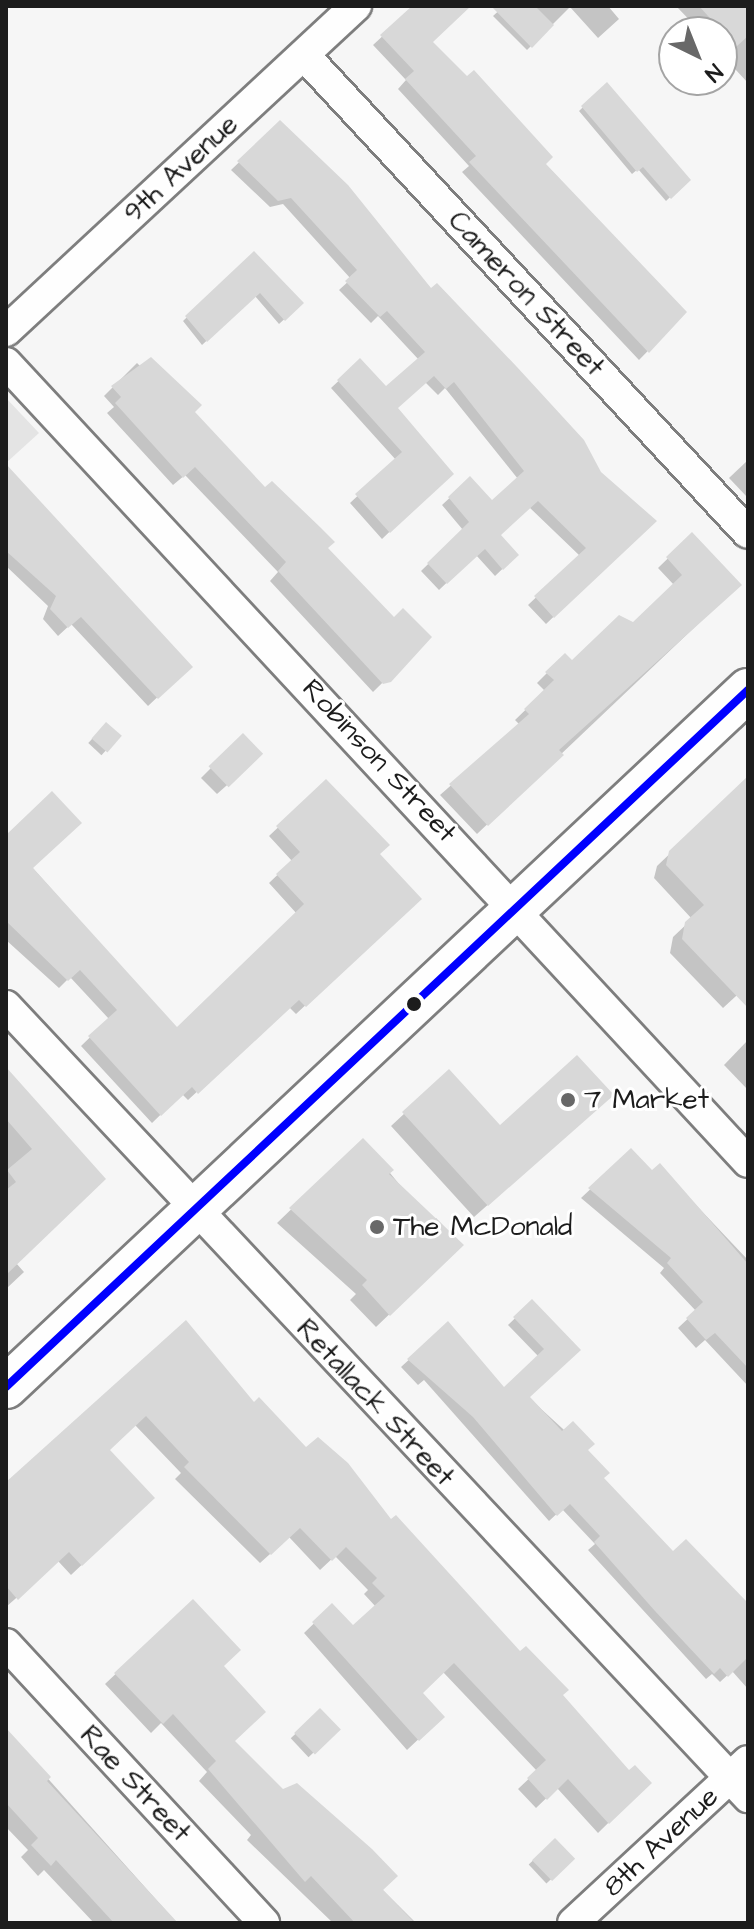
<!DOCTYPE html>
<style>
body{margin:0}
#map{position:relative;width:754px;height:1929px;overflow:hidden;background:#f6f6f6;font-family:"Architects Daughter",sans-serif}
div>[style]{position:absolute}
.green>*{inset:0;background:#e4e4e4}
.shadow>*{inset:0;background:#0003;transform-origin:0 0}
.building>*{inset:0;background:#d8d8d8;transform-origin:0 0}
.roads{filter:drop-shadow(2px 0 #7e7e7e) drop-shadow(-2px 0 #7e7e7e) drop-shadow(0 2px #7e7e7e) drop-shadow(0 -2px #7e7e7e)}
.street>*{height:30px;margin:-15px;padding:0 15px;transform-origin:15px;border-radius:15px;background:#fefefe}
.secondary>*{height:42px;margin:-21px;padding:0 21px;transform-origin:21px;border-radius:21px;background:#fefefe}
.bus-1>*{height:8px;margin:-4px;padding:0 4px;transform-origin:4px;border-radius:4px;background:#00f}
.dots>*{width:22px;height:22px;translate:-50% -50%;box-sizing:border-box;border:4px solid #fff;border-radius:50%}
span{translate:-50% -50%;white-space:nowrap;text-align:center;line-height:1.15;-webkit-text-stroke:6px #fff;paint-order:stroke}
.street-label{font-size:28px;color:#1c1c1c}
.poi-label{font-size:28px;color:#1c1c1c}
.left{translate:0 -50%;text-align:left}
.frame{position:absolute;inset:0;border:8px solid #1c1c1c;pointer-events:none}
.north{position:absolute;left:658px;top:16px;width:80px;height:80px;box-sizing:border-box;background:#fff;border:2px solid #a4a4a4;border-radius:50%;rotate:137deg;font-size:22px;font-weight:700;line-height:32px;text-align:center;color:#1c1c1c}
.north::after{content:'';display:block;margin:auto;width:28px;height:36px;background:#686868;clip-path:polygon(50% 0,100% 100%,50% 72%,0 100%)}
</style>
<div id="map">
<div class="green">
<i style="clip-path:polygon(6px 398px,39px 433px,6px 463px)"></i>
</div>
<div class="shadow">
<i style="clip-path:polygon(467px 6px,431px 42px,685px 313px,639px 360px,462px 172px,469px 166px,398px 89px,406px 80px,373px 45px,414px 7px)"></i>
<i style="clip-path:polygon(504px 6px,608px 6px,619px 19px,598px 38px,570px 7px,527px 50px,493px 16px)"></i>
<i style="clip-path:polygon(676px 6px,748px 6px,748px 83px,722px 55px,722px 32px,701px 32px)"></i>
<i style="clip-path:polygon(606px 85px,688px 180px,666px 201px,638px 169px,632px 174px,579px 111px)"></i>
<i style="clip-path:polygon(280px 123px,599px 473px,654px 521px,546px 624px,528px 605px,580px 556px,529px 507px,499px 535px,517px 555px,495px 576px,476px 555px,439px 590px,421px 571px,463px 530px,442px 505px,470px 479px,491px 503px,518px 479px,445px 388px,438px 395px,425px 382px,396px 408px,451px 473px,382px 539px,350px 503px,396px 460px,331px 388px,360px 361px,386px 389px,419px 360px,378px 316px,371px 323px,339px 290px,351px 279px,283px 204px,270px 207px,231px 170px)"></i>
<i style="clip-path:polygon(254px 254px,302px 303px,279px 324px,255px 296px,202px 345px,183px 321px)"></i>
<i style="clip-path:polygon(137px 363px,393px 619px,429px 637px,373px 692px,270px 581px,278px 572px,185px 475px,173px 485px,107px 413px,114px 407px,104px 396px)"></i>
<i style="clip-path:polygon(748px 460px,748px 498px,729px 478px)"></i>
<i style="clip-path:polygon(6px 468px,181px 675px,148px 706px,71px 624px,58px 636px,43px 619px,48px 606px,6px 566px)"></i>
<i style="clip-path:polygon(692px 535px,739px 585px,477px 834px,440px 795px,520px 725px,515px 720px,545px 691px,537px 683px,565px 655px,572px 663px,633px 624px,674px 585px,658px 568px)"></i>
<i style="left:106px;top:724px;width:18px;height:26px;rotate:43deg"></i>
<i style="clip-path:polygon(243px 736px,252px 763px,217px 794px,201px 778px)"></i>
<i style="clip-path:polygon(748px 779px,748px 985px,723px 1008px,670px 953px,673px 937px,692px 919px,654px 878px,657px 866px)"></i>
<i style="clip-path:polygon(326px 782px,411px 907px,296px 1014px,289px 1007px,188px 1100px,182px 1094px,152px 1123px,81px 1046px,109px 1019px,70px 977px,59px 988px,6px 940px,6px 838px,177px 1030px,297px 914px,269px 883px,292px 861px,269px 836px)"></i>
<i style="clip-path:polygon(748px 1040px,748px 1090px,724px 1065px)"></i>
<i style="clip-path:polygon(449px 1072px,500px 1128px,599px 1107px,474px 1217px,391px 1126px)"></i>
<i style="clip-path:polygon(6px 1088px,104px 1179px,16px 1263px,24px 1272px,6px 1289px)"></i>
<i style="clip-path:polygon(363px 1140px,431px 1223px,436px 1218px,462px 1245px,376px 1327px,350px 1300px,356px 1294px,277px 1223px)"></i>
<i style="clip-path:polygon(631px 1151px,652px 1173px,659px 1166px,748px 1260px,748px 1386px,705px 1340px,696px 1348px,678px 1328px,696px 1311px,660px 1273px,664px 1268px,581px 1198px)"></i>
<i style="clip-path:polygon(532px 1302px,578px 1350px,528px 1397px,586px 1450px,601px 1478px,673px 1554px,748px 1605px,748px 1689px,732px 1671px,720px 1682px,712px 1674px,706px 1679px,588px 1550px,595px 1544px,562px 1509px,549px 1521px,424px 1380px,418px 1385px,401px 1367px,448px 1324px,504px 1390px,539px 1357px,508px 1325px)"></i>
<i style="clip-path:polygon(186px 1322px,253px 1404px,391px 1522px,629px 1773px,649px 1783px,598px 1833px,557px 1788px,536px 1808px,518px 1789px,537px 1771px,443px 1672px,420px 1693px,442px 1717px,407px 1750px,304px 1633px,332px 1606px,353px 1628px,376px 1607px,364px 1594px,368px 1590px,335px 1556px,320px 1570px,289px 1537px,260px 1563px,175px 1479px,181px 1473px,134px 1424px,107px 1450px,142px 1508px,71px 1575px,58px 1561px,6px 1607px,6px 1485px)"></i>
<i style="clip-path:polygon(192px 1602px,221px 1667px,233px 1741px,416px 1923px,333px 1923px,247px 1840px,251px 1835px,199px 1781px,207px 1772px,161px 1723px,151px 1733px,105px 1684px)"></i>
<i style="left:320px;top:1711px;width:26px;height:40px;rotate:47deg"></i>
<i style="clip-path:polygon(9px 1735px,177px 1923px,94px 1923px,44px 1870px,38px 1876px,21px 1857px,28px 1850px,6px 1827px)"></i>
<i style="left:555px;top:1840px;width:26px;height:36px;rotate:47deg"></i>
</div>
<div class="building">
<i style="clip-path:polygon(412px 6px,471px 6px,433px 42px,467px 76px,474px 70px,553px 157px,546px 164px,687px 312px,649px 353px,469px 162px,476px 156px,405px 79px,414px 71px,380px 35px)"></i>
<i style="clip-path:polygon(491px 6px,535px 6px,554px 25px,532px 48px)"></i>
<i style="clip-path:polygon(699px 6px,748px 6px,748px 36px,736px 47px)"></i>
<i style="clip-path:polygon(607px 82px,691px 180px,671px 199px,643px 167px,637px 172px,581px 106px)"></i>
<i style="clip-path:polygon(280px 120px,348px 185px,431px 288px,437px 283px,517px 367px,584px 440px,601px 472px,657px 521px,554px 618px,534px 596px,586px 548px,538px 501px,501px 535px,519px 555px,503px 570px,485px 549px,447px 584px,427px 563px,469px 522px,448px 497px,470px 476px,492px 500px,524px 471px,454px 382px,446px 389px,434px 376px,398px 408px,454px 474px,390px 533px,355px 494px,402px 452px,337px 380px,360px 358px,386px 386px,425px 352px,387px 311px,380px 317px,345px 281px,357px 270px,291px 198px,278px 201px,237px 161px)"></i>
<i style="clip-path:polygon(254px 251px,304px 303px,285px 321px,260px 293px,207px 342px,185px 316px)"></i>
<i style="clip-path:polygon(151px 357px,202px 405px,195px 412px,265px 487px,272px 481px,320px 527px,335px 542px,328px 548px,394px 617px,403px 608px,432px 637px,391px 682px,383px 684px,278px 571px,286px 562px,195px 467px,183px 478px,115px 403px,121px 397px,111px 386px)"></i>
<i style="clip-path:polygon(6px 464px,193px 667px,158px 699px,81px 617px,68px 628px,50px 609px,56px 596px,6px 551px)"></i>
<i style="clip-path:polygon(692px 532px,742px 585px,559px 750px,564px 755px,488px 826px,449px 784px,529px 714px,524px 709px,554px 680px,545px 672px,565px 653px,572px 660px,619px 615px,633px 622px,682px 575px,666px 557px)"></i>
<i style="left:106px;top:722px;width:21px;height:22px;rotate:41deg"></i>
<i style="left:243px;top:733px;width:29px;height:48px;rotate:46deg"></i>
<i style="clip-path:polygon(748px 776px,748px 1008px,682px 939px,685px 922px,704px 905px,666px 865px,669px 851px)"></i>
<i style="clip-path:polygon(326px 779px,390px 845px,380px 854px,422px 899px,306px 1007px,299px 1000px,198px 1094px,192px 1087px,161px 1116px,88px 1036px,117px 1010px,80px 970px,68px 981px,6px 921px,6px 835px,52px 791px,82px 823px,33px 868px,177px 1027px,304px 904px,276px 874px,300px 852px,276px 826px)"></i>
<i style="clip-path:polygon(577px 1055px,614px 1095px,488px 1206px,402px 1112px,449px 1069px,500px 1125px)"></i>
<i style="clip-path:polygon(6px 1067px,106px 1179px,6px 1275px,6px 1190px,16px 1182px,7px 1170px,32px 1149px,6px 1119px)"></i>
<i style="clip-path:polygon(363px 1138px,394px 1170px,389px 1174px,464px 1245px,390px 1316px,362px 1285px,367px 1280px,289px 1208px)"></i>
<i style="clip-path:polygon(631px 1148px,652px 1170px,660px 1163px,748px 1264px,748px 1368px,715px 1333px,706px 1340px,686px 1318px,703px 1302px,667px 1263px,671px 1258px,588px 1188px)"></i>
<i style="clip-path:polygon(532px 1299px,581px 1350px,530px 1397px,562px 1431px,573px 1421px,595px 1444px,588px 1450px,610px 1473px,604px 1478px,673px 1551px,686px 1539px,748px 1603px,748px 1657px,728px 1677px,720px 1668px,714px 1674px,655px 1611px,594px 1542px,600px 1536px,570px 1504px,557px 1516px,473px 1417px,407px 1359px,448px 1321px,504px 1387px,544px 1349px,513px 1317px)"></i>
<i style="clip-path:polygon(186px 1320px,254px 1402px,259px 1397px,306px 1447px,318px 1437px,348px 1463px,391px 1519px,396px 1515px,520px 1651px,526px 1646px,569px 1690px,563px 1695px,629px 1770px,635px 1765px,652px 1783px,609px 1824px,568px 1779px,547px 1800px,527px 1778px,546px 1760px,454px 1663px,423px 1693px,445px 1717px,419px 1741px,312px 1622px,332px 1603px,353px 1625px,385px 1596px,372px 1583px,377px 1578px,346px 1547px,332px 1561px,300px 1528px,271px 1555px,184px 1467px,189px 1462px,146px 1416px,110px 1450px,155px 1498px,82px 1566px,69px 1552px,18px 1600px,6px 1586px,6px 1482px)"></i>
<i style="clip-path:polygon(193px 1599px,241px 1650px,224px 1666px,266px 1712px,235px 1741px,283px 1789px,297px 1783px,372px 1849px,398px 1876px,383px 1890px,415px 1923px,355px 1923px,311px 1876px,305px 1882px,208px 1769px,216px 1761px,173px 1714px,163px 1724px,114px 1673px)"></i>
<i style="left:320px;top:1708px;width:30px;height:36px;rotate:46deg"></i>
<i style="clip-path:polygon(6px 1728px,51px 1777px,47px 1781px,178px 1923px,114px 1923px,56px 1860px,51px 1866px,31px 1845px,38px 1838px,6px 1803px)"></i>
<i style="left:555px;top:1838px;width:29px;height:32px;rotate:46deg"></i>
</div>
<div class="roads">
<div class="street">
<i style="left:304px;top:55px;width:652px;rotate:47.11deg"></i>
<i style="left:6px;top:331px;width:478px;rotate:-42.9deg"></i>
<i style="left:6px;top:363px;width:1090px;rotate:47.12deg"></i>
<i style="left:6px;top:1006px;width:1085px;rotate:46.83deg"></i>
<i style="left:6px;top:1644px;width:380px;rotate:47.2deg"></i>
<i style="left:573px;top:1923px;width:238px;rotate:-42.8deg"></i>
</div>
<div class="secondary">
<i style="left:6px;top:1387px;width:1018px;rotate:-43.21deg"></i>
</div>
</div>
<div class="bus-1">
<i style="left:6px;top:1387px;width:1018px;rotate:-43.21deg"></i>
</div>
<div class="dots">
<i style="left:414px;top:1004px;background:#1c1c1c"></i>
<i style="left:568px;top:1100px;background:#686868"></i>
<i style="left:377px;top:1227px;background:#686868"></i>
</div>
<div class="street-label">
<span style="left:181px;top:169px;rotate:-43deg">9th Avenue</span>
<span style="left:526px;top:294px;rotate:47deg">Cameron Street</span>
<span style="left:379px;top:761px;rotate:47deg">Robinson Street</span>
<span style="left:375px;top:1403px;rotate:47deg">Retallack Street</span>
<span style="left:135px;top:1784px;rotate:47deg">Rae Street</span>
<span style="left:661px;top:1842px;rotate:-43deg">8th Avenue</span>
</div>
<div class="poi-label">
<span class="left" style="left:584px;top:1100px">7 Market</span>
<span class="left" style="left:393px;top:1227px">The McDonald</span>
</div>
<div class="frame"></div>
<div class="north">N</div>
</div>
